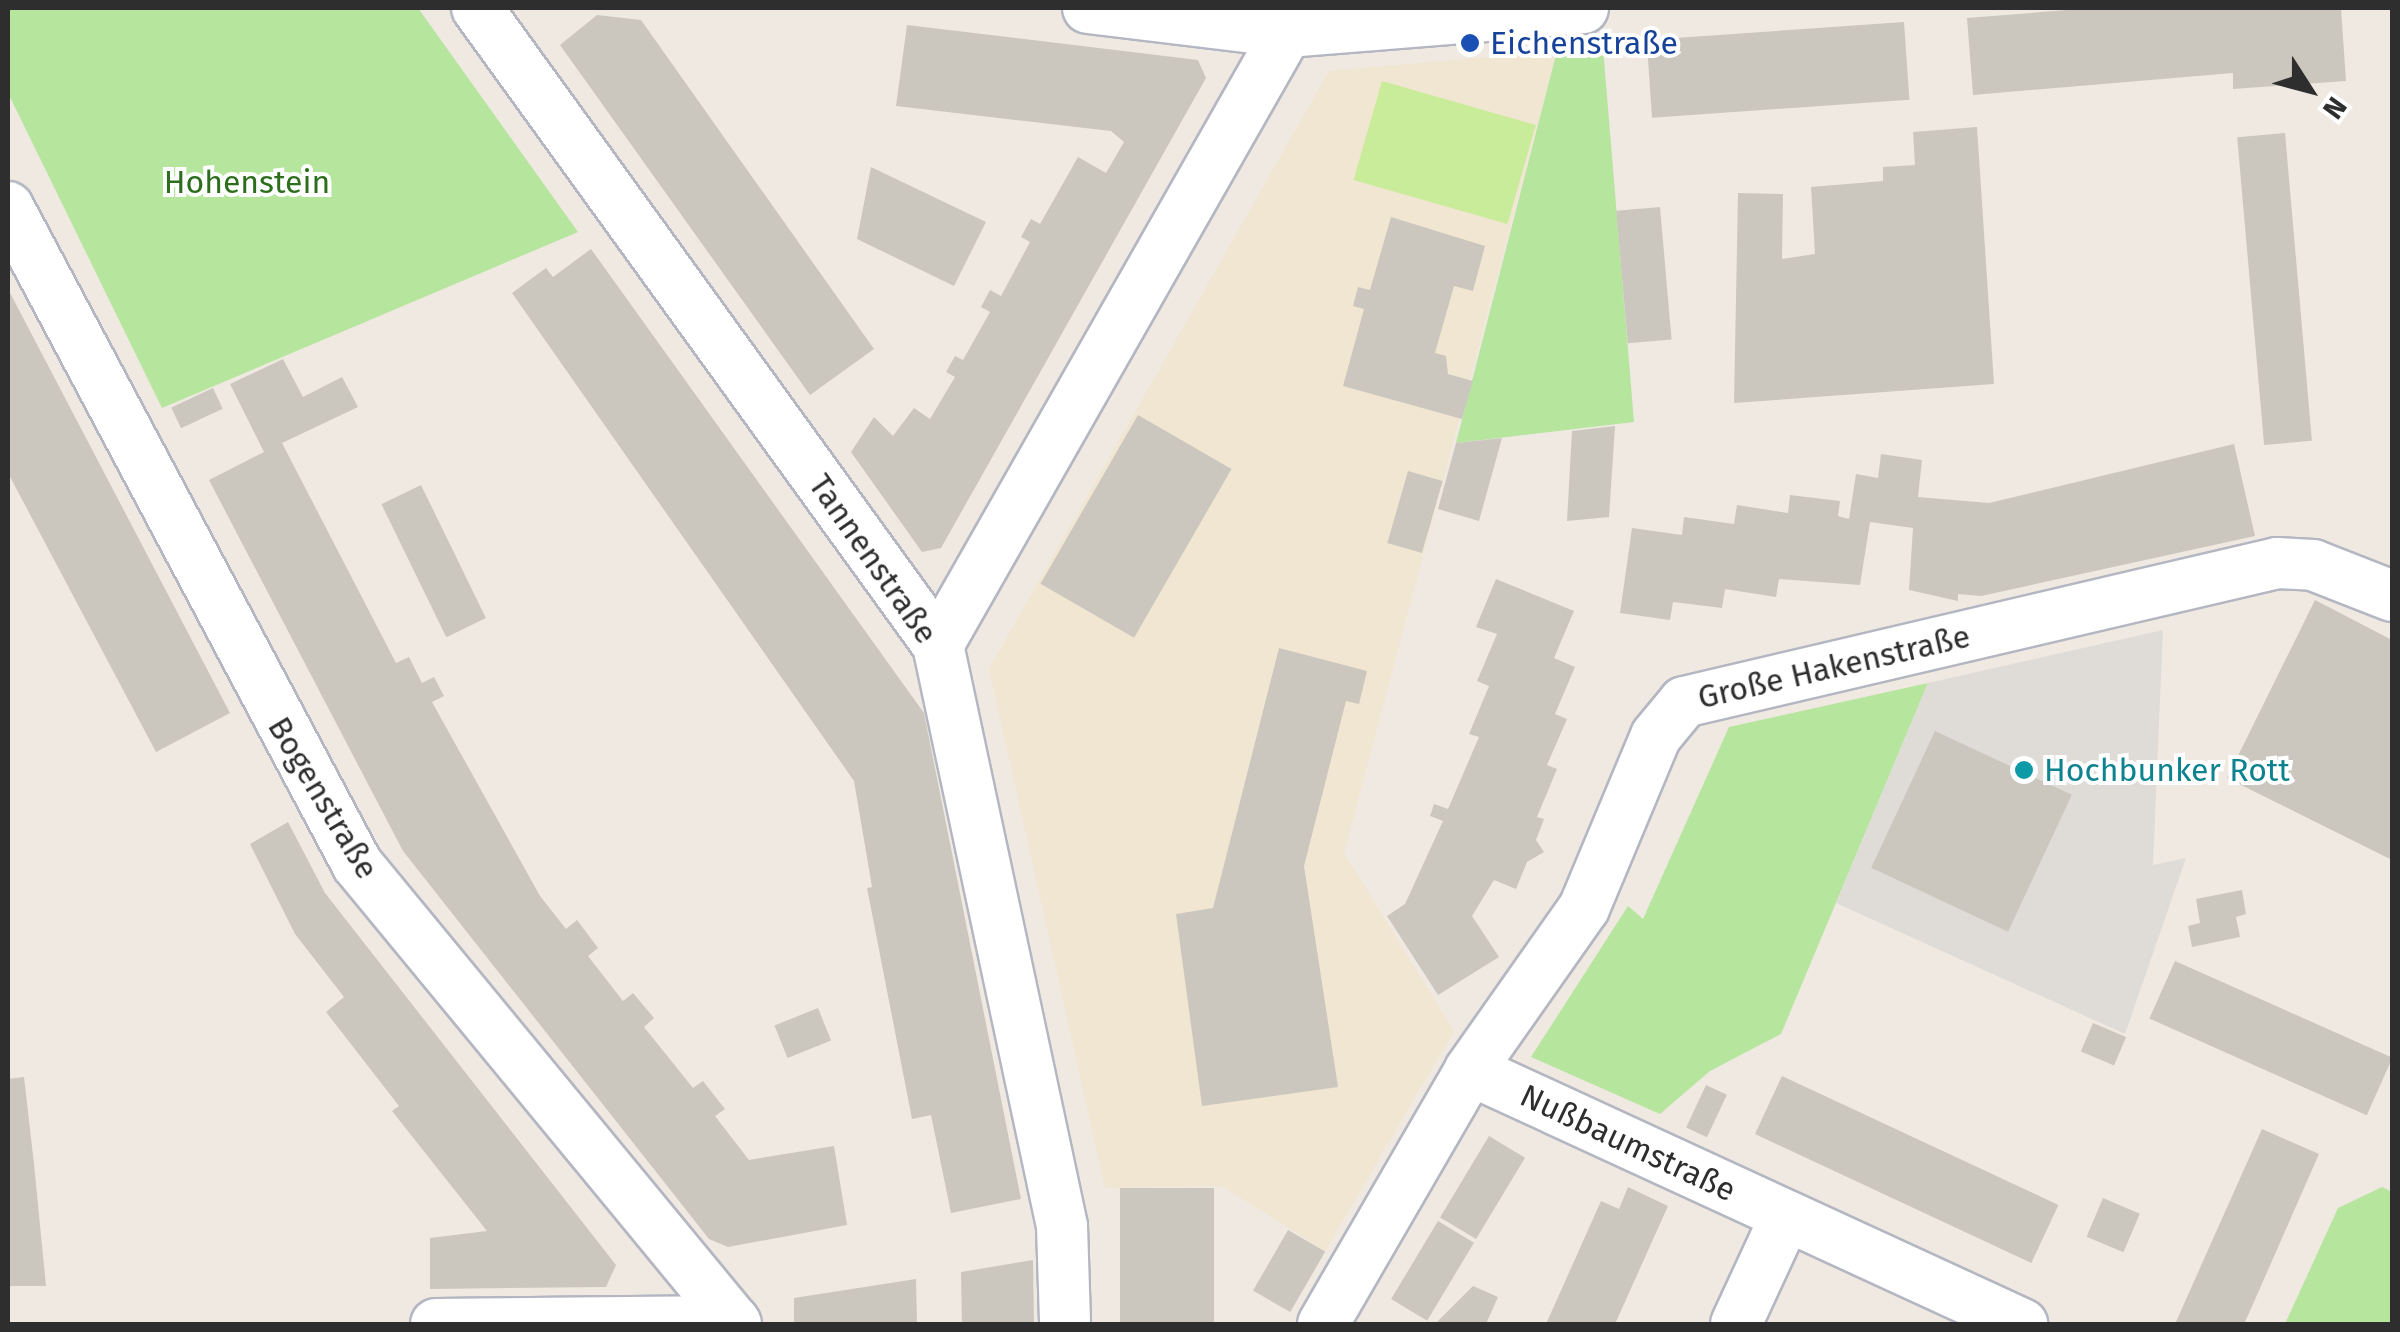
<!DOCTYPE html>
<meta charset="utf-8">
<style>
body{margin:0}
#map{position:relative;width:2400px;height:1332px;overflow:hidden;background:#efe9e1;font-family:"Fira Sans",sans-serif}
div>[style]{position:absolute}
.education>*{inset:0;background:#f0e6d1}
.green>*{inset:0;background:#b6e59e}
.pitch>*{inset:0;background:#c9ec9a;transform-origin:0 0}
.plaza>*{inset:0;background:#dfdcd8}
.building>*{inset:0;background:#cbc7bf;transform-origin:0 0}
.roads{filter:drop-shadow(2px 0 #b4b7c1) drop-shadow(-2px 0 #b4b7c1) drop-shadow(0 2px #b4b7c1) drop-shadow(0 -2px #b4b7c1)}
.street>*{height:50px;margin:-25px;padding:0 25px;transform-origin:25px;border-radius:25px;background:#fff}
.dots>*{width:28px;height:28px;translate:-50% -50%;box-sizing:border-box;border:5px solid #fff;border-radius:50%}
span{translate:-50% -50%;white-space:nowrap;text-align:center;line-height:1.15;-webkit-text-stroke:8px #fff;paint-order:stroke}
.transit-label{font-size:32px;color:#164399}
.left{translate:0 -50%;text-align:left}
.park-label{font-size:32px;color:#2c6e1b}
.street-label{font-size:32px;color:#2e2e2e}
.culture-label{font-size:32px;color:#0d838f}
.frame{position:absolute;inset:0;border:10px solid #2e2e2e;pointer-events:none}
.north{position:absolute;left:2260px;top:40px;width:100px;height:100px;-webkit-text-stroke:8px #fff;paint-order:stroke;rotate:126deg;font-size:28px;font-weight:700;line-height:40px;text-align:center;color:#2e2e2e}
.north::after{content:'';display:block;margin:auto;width:35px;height:45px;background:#2e2e2e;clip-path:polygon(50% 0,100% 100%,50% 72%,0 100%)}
</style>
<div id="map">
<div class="education">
<i style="clip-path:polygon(1557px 51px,1344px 853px,1454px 1031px,1325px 1251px,1222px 1186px,1105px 1188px,989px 669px,1329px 71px)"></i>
</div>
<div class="green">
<i style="clip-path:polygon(8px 8px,418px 8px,578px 232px,162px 408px,8px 93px)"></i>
<i style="clip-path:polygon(1603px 48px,1634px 422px,1456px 443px,1557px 51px)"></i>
<i style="clip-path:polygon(1928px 683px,1781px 1034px,1710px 1071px,1660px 1114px,1531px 1057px,1628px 906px,1643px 919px,1729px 727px)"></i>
<i style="clip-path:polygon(2382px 1187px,2392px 1192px,2392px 1324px,2285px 1324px,2338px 1208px)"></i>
</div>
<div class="pitch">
<i style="left:1382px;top:81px;width:160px;height:103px;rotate:16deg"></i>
</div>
<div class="plaza">
<i style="clip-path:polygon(2163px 630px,2153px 865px,2186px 858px,2125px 1034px,1836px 903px,1928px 683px)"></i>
</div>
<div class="building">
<i style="clip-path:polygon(2093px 8px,2341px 8px,2346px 81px,2233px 89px,2233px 73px,1973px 95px,1967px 18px)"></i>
<i style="clip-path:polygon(597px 15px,641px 20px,874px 349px,810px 395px,560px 45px)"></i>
<i style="left:1904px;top:22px;width:78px;height:258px;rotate:86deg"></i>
<i style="clip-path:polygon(907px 25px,1198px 60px,1206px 78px,941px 548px,922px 552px,851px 452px,874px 417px,893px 436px,914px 408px,930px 419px,955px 377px,946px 372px,955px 356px,963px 360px,990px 312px,981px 307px,990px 290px,1001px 296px,1030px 242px,1021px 237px,1031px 219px,1040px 224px,1078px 157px,1106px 173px,1124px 142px,1111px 131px,896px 106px)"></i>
<i style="clip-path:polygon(1977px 127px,1994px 384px,1734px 403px,1738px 193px,1783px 194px,1782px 259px,1815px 254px,1811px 187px,1883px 181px,1883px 167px,1915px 165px,1913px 132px)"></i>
<i style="left:2285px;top:133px;width:309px;height:48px;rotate:85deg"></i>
<i style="clip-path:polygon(871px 167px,986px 222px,954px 286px,857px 239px)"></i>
<i style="left:1660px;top:207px;width:133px;height:44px;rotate:85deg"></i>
<i style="clip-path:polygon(1391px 217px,1485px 246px,1473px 291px,1454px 286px,1435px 353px,1446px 356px,1448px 374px,1473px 381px,1462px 419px,1343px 386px,1364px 309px,1353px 306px,1358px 287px,1370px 290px)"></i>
<i style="clip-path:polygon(591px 249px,924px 713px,1021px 1199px,951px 1213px,931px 1115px,912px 1119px,867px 888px,872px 887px,854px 781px,512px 293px,546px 268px,553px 277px)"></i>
<i style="clip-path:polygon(8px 289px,230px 713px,156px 752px,8px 473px)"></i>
<i style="clip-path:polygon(283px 359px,303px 397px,342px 377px,358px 407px,282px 443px,396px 663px,409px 657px,422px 683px,434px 677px,444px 696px,432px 702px,540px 896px,566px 929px,577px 920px,598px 948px,588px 956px,623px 1001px,633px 993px,654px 1018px,644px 1027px,693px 1088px,703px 1081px,725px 1109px,715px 1116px,749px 1160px,834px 1146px,847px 1225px,728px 1247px,709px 1239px,403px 851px,209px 480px,264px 452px,230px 384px)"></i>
<i style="left:213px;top:388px;width:23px;height:46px;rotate:65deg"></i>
<i style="left:1138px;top:415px;width:108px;height:195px;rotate:30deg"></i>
<i style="clip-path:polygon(1615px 426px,1609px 517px,1567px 521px,1572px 431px)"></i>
<i style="clip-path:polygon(1502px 438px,1479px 521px,1438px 509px,1456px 443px)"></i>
<i style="clip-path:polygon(2234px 444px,2255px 536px,1981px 596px,1958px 594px,1958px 601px,1909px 590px,1913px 528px,1870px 522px,1860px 585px,1779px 579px,1776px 597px,1725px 589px,1722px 608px,1673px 602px,1670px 620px,1620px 613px,1632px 528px,1682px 535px,1684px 517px,1734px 524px,1737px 505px,1788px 513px,1790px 495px,1840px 501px,1838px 516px,1849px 519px,1856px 474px,1878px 478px,1881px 454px,1922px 460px,1918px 497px,1989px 503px)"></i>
<i style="left:1408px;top:471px;width:36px;height:75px;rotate:16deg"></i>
<i style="left:421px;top:485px;width:148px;height:44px;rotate:64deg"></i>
<i style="clip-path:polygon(1496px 579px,1574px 611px,1554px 658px,1575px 667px,1555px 714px,1567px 719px,1547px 765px,1557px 769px,1537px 817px,1544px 819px,1536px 840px,1544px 852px,1527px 862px,1516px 889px,1494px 880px,1472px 916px,1499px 957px,1438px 995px,1387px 916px,1405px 904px,1443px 821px,1430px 816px,1434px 804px,1448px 809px,1479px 737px,1469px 734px,1489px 686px,1477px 681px,1497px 634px,1476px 627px)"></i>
<i style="clip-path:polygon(2315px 600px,2392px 640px,2392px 860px,2227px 778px)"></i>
<i style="clip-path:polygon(1279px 648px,1367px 671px,1359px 704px,1346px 701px,1304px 866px,1338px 1087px,1202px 1106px,1176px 914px,1213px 908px)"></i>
<i style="left:1935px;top:731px;width:151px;height:151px;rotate:25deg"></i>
<i style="clip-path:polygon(288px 822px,325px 893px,616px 1265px,606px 1287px,430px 1289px,430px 1238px,487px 1231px,392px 1111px,399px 1106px,326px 1012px,344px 997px,295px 934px,250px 844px)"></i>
<i style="clip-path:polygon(2242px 890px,2246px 914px,2236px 917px,2240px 937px,2192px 947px,2188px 926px,2200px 923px,2196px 899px)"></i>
<i style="left:2175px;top:961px;width:238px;height:63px;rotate:24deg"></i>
<i style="left:818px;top:1008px;width:35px;height:47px;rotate:68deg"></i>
<i style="left:2093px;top:1023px;width:36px;height:31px;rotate:23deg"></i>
<i style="left:1782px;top:1076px;width:305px;height:64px;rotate:25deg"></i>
<i style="clip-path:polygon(24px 1077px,34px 1164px,46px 1286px,8px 1286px,8px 1079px)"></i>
<i style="left:1706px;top:1085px;width:23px;height:47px;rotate:25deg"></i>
<i style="clip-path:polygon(2262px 1129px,2319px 1154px,2250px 1311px,2244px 1324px,2175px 1324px)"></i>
<i style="left:1489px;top:1136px;width:42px;height:95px;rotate:31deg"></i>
<i style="clip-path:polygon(1628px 1187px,1668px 1206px,1615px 1324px,1546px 1324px,1601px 1201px,1619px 1209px)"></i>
<i style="left:1214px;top:1188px;width:136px;height:94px;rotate:90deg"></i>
<i style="left:2103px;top:1198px;width:40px;height:42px;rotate:23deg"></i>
<i style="left:1438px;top:1221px;width:42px;height:91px;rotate:31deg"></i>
<i style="left:1288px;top:1230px;width:43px;height:70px;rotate:30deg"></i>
<i style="clip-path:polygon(1033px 1260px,1034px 1324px,962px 1324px,961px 1272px)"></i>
<i style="clip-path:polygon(916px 1279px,917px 1323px,794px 1324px,794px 1298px)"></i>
<i style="clip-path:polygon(1473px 1286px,1498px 1297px,1486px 1324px,1435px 1324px)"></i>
</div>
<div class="roads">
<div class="street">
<i style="left:477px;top:8px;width:786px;rotate:54.11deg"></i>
<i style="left:938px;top:645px;width:594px;rotate:77.95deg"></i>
<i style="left:1062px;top:1226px;width:98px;rotate:88.2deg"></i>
<i style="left:1088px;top:8px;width:200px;rotate:6.9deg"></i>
<i style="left:1287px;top:32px;width:297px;rotate:-4.6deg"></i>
<i style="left:8px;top:207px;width:744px;rotate:62.02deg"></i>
<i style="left:357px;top:864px;width:596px;rotate:50.51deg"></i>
<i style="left:938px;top:645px;width:705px;rotate:-60.35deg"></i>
<i style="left:1287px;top:32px;width:24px;rotate:-83deg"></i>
<i style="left:1470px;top:1070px;width:608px;rotate:24.71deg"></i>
<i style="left:436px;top:1324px;width:298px;rotate:-0.6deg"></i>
<i style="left:1323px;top:1324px;width:293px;rotate:-59.9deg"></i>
<i style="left:1470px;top:1070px;width:198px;rotate:-54.9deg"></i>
<i style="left:1584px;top:908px;width:186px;rotate:-67.3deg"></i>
<i style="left:1656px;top:736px;width:44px;rotate:-50.5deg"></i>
<i style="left:1684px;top:702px;width:609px;rotate:-13.19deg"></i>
<i style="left:2277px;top:563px;width:36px;rotate:3deg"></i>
<i style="left:2313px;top:565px;width:85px;rotate:21.4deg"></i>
<i style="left:1736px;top:1324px;width:119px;rotate:-65.2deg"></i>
</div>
</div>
<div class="dots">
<i style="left:1470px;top:43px;background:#1a4fb4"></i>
<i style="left:2024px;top:770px;background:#0f9aa8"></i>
</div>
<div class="transit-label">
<span class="left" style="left:1490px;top:43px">Eichenstraße</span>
</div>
<div class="park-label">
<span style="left:247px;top:182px">Hohenstein</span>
</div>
<div class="street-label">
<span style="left:873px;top:559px;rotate:55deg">Tannenstraße</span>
<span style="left:1834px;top:667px;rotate:-13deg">Große Hakenstraße</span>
<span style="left:323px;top:798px;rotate:59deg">Bogenstraße</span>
<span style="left:1628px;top:1143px;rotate:25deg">Nußbaumstraße</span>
</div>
<div class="culture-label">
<span class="left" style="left:2044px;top:770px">Hochbunker Rott</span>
</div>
<div class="frame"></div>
<div class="north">N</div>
</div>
